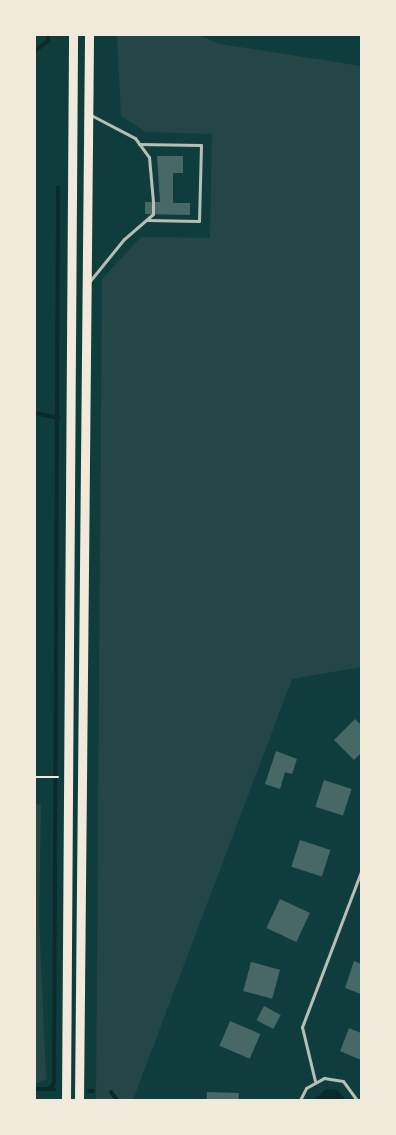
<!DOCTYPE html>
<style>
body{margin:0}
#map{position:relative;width:396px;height:1135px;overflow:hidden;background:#0f3d3e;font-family:"DejaVu Sans",sans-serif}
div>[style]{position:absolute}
.green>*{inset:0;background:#244646}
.water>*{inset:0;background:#0a2a2b}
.stream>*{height:4px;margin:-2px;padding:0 2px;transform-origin:2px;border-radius:2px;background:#0a2a2b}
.building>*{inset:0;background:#486865;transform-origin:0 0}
.path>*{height:2px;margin:-1px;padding:0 1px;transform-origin:1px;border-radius:1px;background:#f1e9da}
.service>*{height:3px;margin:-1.5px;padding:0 1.5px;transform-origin:1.5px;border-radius:1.5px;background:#b8beb3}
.primary>*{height:9px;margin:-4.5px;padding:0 4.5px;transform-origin:4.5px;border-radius:4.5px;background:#f1e9da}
span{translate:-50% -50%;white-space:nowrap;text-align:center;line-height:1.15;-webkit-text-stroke:4px #f1e9da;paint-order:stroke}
.frame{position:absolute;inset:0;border:36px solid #f1e9da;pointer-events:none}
</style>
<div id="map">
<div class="green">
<i style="clip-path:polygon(198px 35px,220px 44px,361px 66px,361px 667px,292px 679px,133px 1100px,96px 1100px,102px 279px,141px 237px,210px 238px,212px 134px,146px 132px,121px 116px,117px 36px)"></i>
<i style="clip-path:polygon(35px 804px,41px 805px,39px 917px,46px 1079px,35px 1084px)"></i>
</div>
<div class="water">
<i style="clip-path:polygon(326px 1089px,337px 1090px,346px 1100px,314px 1100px)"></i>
</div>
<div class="stream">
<i style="left:35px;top:51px;width:16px;rotate:-38deg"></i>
<i style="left:48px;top:41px;width:6px;rotate:-90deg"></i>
<i style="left:35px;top:413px;width:24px;rotate:12deg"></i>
<i style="left:35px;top:1089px;width:19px"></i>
<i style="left:49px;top:1089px;width:8px;rotate:-50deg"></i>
<i style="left:54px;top:1083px;width:896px;rotate:-89.74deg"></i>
<i style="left:89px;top:1091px;width:4px"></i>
<i style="left:111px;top:1092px;width:10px;rotate:53deg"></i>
</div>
<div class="building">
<i style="clip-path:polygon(157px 156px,183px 156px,183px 173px,173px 173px,173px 203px,190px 203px,190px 215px,145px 214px,145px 202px,160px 202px)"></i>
<i style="clip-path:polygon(355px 719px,361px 725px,361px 753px,354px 760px,334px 740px)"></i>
<i style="clip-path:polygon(276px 751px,297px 759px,292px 774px,285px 772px,280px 789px,265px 784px)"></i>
<i style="left:324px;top:780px;width:29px;height:28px;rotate:18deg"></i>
<i style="left:300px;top:840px;width:32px;height:28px;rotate:18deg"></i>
<i style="left:280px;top:899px;width:33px;height:32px;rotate:25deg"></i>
<i style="clip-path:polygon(354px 961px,361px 964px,361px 994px,345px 988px)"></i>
<i style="left:251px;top:962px;width:30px;height:30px;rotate:15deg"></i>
<i style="left:264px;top:1006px;width:19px;height:16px;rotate:28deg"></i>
<i style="left:230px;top:1021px;width:33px;height:27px;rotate:23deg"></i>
<i style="clip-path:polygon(349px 1028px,361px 1033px,361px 1060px,340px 1051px)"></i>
<i style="left:207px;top:1092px;width:32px;height:8px;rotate:2deg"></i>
</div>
<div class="path">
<i style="left:35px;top:777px;width:23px"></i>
</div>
<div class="service">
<i style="left:89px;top:114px;width:52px;rotate:27.6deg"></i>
<i style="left:135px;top:138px;width:24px;rotate:54deg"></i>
<i style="left:149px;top:157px;width:45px;rotate:84.9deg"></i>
<i style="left:153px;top:202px;width:12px;rotate:90deg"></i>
<i style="left:153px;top:214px;width:38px;rotate:139deg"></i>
<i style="left:124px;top:239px;width:55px;rotate:129.1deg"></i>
<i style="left:139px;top:144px;width:62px;rotate:0.9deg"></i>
<i style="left:201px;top:145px;width:76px;rotate:91.5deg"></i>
<i style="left:199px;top:221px;width:52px;rotate:-178.9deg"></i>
<i style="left:315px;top:1081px;width:56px;rotate:-103.5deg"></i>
<i style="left:302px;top:1027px;width:166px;rotate:-69.2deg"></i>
<i style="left:300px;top:1100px;width:13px;rotate:-63deg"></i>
<i style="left:306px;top:1088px;width:21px;rotate:-29deg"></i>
<i style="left:324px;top:1078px;width:19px;rotate:9deg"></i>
<i style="left:343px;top:1081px;width:24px;rotate:54deg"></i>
</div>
<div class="primary">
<i style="left:66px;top:1100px;width:1065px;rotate:-89.62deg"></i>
<i style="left:79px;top:1100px;width:1065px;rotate:-89.46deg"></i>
</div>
<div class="frame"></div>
</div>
